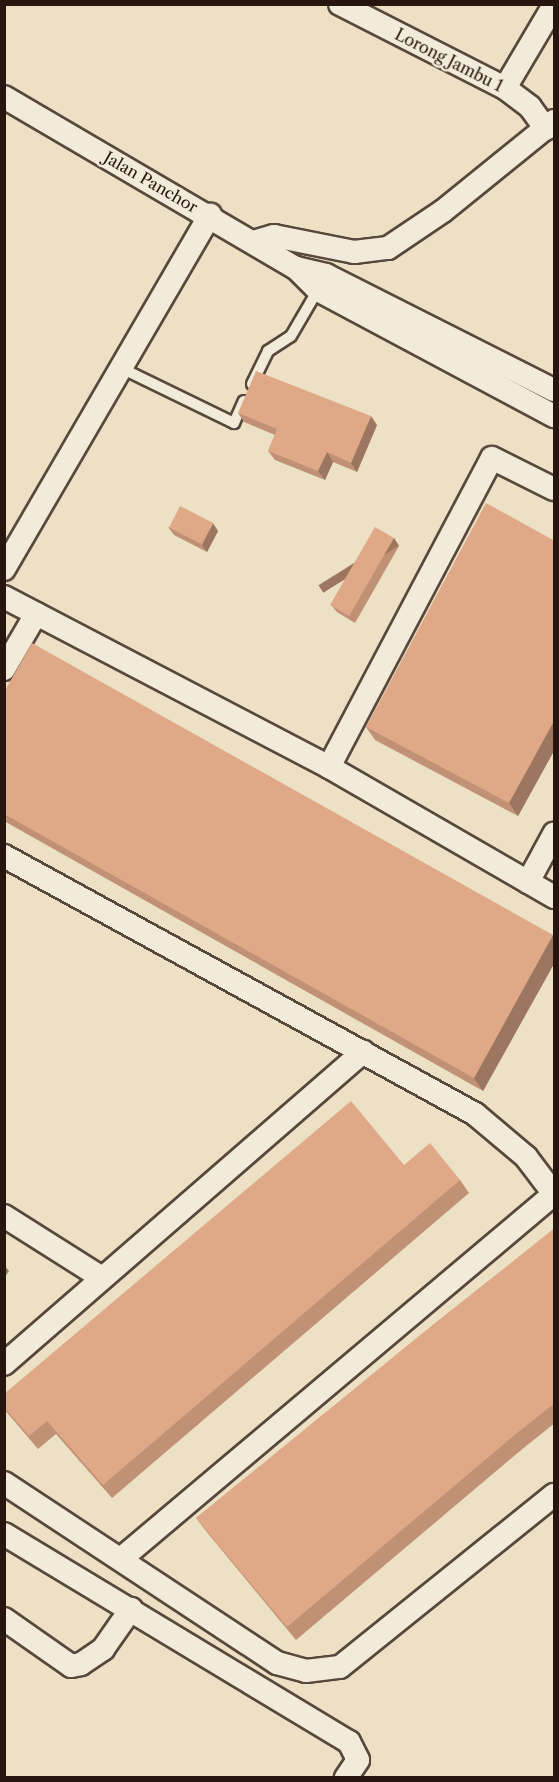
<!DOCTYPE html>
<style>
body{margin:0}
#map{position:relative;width:559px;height:1782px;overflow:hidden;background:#ece0c5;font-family:"Libre Caslon Text",serif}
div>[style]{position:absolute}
.roads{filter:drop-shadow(2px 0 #58483c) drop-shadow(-2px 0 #58483c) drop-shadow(0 2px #58483c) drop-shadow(0 -2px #58483c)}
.lane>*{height:10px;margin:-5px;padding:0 5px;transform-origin:5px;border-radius:5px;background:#f3ebd9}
.street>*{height:22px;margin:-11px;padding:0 11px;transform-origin:11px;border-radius:11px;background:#f3ebd9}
.wall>*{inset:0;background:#c09175}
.shaded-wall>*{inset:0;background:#9c765f;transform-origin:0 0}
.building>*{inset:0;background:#dfa988;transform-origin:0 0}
span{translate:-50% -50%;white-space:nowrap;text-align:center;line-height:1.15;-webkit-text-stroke:5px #f3ebd9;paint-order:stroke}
.street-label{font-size:16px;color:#27160f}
.frame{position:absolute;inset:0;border:6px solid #27160f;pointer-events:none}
</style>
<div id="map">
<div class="roads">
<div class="lane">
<i style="left:119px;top:367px;width:128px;rotate:26deg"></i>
<i style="left:234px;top:423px;width:24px;rotate:-66deg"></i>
<i style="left:252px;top:384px;width:37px;rotate:-64deg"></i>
<i style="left:268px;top:351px;width:27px;rotate:-33deg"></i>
<i style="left:291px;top:336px;width:56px;rotate:-59.7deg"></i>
</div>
<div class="street">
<i style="left:340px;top:4px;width:185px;rotate:27deg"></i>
<i style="left:505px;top:88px;width:31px;rotate:37deg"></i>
<i style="left:530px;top:107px;width:27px;rotate:54deg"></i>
<i style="left:505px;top:88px;width:96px;rotate:-59.4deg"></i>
<i style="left:4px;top:97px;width:338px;rotate:30.4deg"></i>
<i style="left:296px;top:268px;width:31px;rotate:45deg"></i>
<i style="left:318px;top:290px;width:268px;rotate:28.1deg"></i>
<i style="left:253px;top:242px;width:22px;rotate:-16deg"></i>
<i style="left:274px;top:236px;width:82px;rotate:11.3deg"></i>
<i style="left:354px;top:252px;width:34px;rotate:-7deg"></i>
<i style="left:388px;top:248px;width:66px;rotate:-33.9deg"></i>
<i style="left:443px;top:211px;width:143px;rotate:-39deg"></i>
<i style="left:296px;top:268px;width:31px;rotate:13deg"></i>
<i style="left:326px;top:275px;width:255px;rotate:26.8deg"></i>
<i style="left:4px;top:569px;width:410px;rotate:-59.8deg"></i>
<i style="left:4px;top:597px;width:367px;rotate:27.6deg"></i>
<i style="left:329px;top:767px;width:260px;rotate:30deg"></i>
<i style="left:4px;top:669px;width:64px;rotate:-59.8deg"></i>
<i style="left:329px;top:767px;width:349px;rotate:-62.2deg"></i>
<i style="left:492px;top:458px;width:69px;rotate:26.6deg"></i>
<i style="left:4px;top:856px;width:537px;rotate:28.71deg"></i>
<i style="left:475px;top:1114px;width:67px;rotate:40.1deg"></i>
<i style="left:526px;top:1157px;width:46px;rotate:52.9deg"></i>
<i style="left:528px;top:882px;width:55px;rotate:-61.6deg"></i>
<i style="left:4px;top:1216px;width:116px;rotate:32.3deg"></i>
<i style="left:4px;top:1364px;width:476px;rotate:-41deg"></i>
<i style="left:4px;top:1483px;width:327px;rotate:33.4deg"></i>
<i style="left:277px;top:1663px;width:30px;rotate:15deg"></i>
<i style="left:306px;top:1671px;width:34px;rotate:-7deg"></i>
<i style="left:340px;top:1667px;width:275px;rotate:-38.8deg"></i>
<i style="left:4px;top:1534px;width:403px;rotate:31.1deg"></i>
<i style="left:349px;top:1742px;width:20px;rotate:63deg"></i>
<i style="left:358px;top:1760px;width:22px;rotate:124deg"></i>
<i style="left:122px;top:1558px;width:565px;rotate:-40.12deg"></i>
<i style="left:4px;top:1619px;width:82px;rotate:35deg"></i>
<i style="left:71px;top:1666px;width:10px;rotate:-11deg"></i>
<i style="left:81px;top:1664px;width:27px;rotate:-34deg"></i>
<i style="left:103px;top:1649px;width:49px;rotate:-55deg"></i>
</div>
</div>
<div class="wall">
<i style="clip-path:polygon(238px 413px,377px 425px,357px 472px,333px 462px,325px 480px,275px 460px,268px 451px,275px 435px,244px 422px)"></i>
<i style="clip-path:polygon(168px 527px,218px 531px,207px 552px,174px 535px)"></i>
<i style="clip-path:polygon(394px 538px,399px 546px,355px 623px,337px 612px,331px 605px)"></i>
<i style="clip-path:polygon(555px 541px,555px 749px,518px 816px,375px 740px,366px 727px)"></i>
<i style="clip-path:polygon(4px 692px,553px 935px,555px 937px,555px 962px,483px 1091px,4px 821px)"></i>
<i style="clip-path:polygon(404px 1165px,460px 1180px,469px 1193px,112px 1498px,56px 1434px,38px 1449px,4px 1409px,4px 1394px)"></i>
<i style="clip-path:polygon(555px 1228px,555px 1423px,526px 1446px,296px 1640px,206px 1531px,196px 1518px)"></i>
</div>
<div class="shaded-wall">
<i style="clip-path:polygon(371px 416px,377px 425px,357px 472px,351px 463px)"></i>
<i style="clip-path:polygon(327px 452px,333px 462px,325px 480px,318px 471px)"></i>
<i style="clip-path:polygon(213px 523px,218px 531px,207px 552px,202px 545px)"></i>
<i style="left:394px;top:538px;width:9px;height:89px;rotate:58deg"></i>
<i style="clip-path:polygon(555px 719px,555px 749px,518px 816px,509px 803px)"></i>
<i style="clip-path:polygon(553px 935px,555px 937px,555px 962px,483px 1091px,474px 1078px)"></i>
<i style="clip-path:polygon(4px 1265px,9px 1271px,4px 1278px)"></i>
</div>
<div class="building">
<i style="clip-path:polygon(256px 371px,371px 416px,351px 463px,327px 452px,318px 471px,268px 451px,277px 429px,238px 413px)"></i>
<i style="clip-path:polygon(486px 503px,555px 541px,555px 719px,509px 803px,366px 727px)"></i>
<i style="left:180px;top:506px;width:37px;height:24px;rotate:27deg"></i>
<i style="left:375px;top:527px;width:22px;height:90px;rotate:30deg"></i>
<i style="clip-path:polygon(32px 643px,553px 935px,474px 1078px,4px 814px,4px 692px)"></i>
<i style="clip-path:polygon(351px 1101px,404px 1165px,430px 1143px,460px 1180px,103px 1485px,47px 1421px,29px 1436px,4px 1407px,4px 1394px)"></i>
<i style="clip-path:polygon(555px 1228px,555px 1403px,517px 1433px,287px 1627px,196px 1518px,430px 1327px)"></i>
</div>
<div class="street-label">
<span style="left:449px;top:60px;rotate:27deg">Lorong Jambu 1</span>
<span style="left:151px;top:182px;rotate:30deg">Jalan Panchor</span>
</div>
<div class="frame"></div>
</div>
